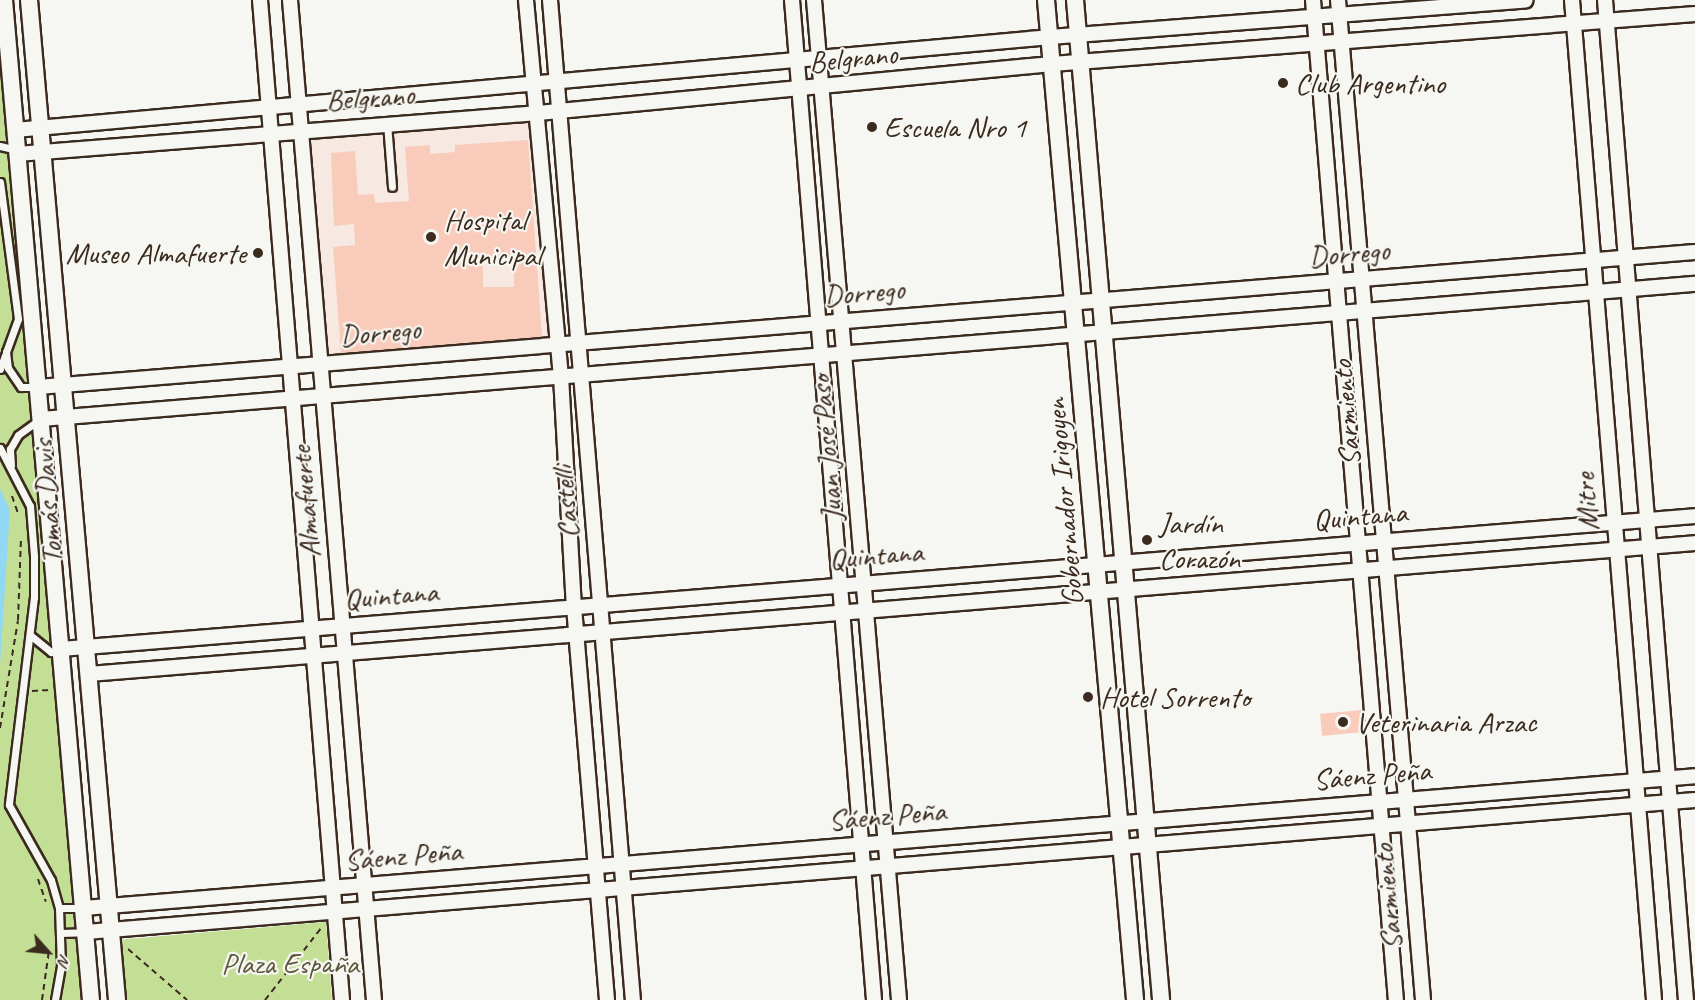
<!DOCTYPE html>
<meta charset="utf-8">
<style>
body{margin:0}
#map{position:relative;width:1695px;height:1000px;overflow:hidden;background:#f6f6f2;font-family:Caveat,sans-serif}
div>[style]{position:absolute}
.built>*{inset:0;background:#f7e9e2;transform-origin:0 0}
.green>*{inset:0;background:#c3de95}
.water>*{inset:0;background:#91d8f2}
.building>*{inset:0;background:#f8cbbb;transform-origin:0 0}
.path>*{height:2px;margin-top:-1px;transform-origin:0;background:repeating-linear-gradient(90deg,#3b2a1e 0 6px,transparent 0 10.5px)}
.roads{filter:drop-shadow(2px 0 #3b2a1e) drop-shadow(-2px 0 #3b2a1e) drop-shadow(0 2px #3b2a1e) drop-shadow(0 -2px #3b2a1e)}
.service>*{height:7px;margin:-3.5px;padding:0 3.5px;transform-origin:3.5px;border-radius:3.5px;background:#f6f6f2}
.minor>*{height:14px;margin:-7px;padding:0 7px;transform-origin:7px;border-radius:7px;background:#f6f6f2}
.tertiary>*{height:16px;margin:-8px;padding:0 8px;transform-origin:8px;border-radius:8px;background:#f6f6f2}
.dots>*{width:16px;height:16px;translate:-50% -50%;box-sizing:border-box;border:3px solid #f6f6f2;border-radius:50%}
span{translate:-50% -50%;white-space:nowrap;text-align:center;line-height:1.15;-webkit-text-stroke:4.5px #f6f6f2;paint-order:stroke}
.street-label{font-size:30px;color:#3b2a1e}
.poi-label{font-size:30px;color:#3b2a1e}
.left{translate:0 -50%;text-align:left}
.right{translate:-100% -50%;text-align:right}
.park-label{font-size:30px;color:#5d573c}
.north{position:absolute;left:18px;top:922px;width:60px;height:60px;-webkit-text-stroke:4px #f6f6f2;paint-order:stroke;rotate:117deg;font-size:16px;font-weight:700;line-height:24px;text-align:center;color:#3b2a1e}
.north::after{content:'';display:block;margin:auto;width:21px;height:27px;background:#3b2a1e;clip-path:polygon(50% 0,100% 100%,50% 72%,0 100%)}
</style>
<div id="map">
<div class="built">
<i style="left:532px;top:118px;width:221px;height:223px;rotate:85deg"></i>
</div>
<div class="green">
<i style="clip-path:polygon(0 37px,83px 1000px,0 1000px)"></i>
<i style="clip-path:polygon(326px 922px,332px 1000px,121px 1000px,116px 940px)"></i>
</div>
<div class="water">
<i style="clip-path:polygon(0 489px,10px 510px,0 664px)"></i>
</div>
<div class="building">
<i style="clip-path:polygon(evenodd,528px 140px,542px 337px,341px 353px,333px 247px,355px 245px,354px 224px,334px 226px,331px 153px,355px 151px,358px 195px,374px 194px,375px 203px,409px 201px,405px 147px,430px 145px,430px 154px,455px 152px,455px 145px,528px 140px,514px 261px,514px 287px,483px 287px,483px 262px,514px 261px)"></i>
<i style="left:1363px;top:710px;width:22px;height:43px;rotate:85deg"></i>
</div>
<div class="path">
<i style="left:12px;top:496px;width:21px;rotate:71deg"></i>
<i style="left:32px;top:691px;width:18px;rotate:-3deg"></i>
<i style="left:0;top:728px;width:109px;rotate:-80.5deg"></i>
<i style="left:18px;top:620px;width:80px;rotate:-87.9deg"></i>
<i style="left:38px;top:879px;width:24px;rotate:71deg"></i>
<i style="left:128px;top:949px;width:78px;rotate:40.8deg"></i>
<i style="left:42px;top:1000px;width:50px;rotate:-82deg"></i>
<i style="left:265px;top:1000px;width:93px;rotate:-52deg"></i>
</div>
<div class="roads">
<div class="service">
<i style="left:387px;top:123px;width:64px;rotate:85.5deg"></i>
<i style="left:0;top:146px;width:17px;rotate:13deg"></i>
<i style="left:0;top:182px;width:138px;rotate:82.5deg"></i>
<i style="left:18px;top:319px;width:35px;rotate:110deg"></i>
<i style="left:6px;top:352px;width:16px;rotate:83deg"></i>
<i style="left:8px;top:368px;width:23px;rotate:56deg"></i>
<i style="left:21px;top:387px;width:17px"></i>
<i style="left:0;top:369px;width:15px;rotate:-70deg"></i>
<i style="left:0;top:448px;width:65px;rotate:62.7deg"></i>
<i style="left:30px;top:506px;width:50px;rotate:85.4deg"></i>
<i style="left:34px;top:556px;width:41px;rotate:90deg"></i>
<i style="left:34px;top:597px;width:209px;rotate:96.9deg"></i>
<i style="left:9px;top:805px;width:86px;rotate:60.8deg"></i>
<i style="left:51px;top:880px;width:29px;rotate:74deg"></i>
<i style="left:59px;top:908px;width:58px;rotate:88deg"></i>
<i style="left:61px;top:966px;width:35px;rotate:100deg"></i>
<i style="left:11px;top:465px;width:16px;rotate:-94deg"></i>
<i style="left:10px;top:449px;width:16px;rotate:-60deg"></i>
<i style="left:18px;top:435px;width:26px;rotate:-36deg"></i>
<i style="left:30px;top:635px;width:27px;rotate:39deg"></i>
<i style="left:51px;top:652px;width:10px;rotate:-17deg"></i>
<i style="left:59px;top:908px;width:22px"></i>
<i style="left:60px;top:933px;width:25px;rotate:-2deg"></i>
</div>
<div class="minor">
<i style="left:260px;top:0;width:1003px;rotate:85.31deg"></i>
<i style="left:290px;top:0;width:1004px;rotate:85.2deg"></i>
<i style="left:526px;top:0;width:378px;rotate:84.7deg"></i>
<i style="left:561px;top:376px;width:231px;rotate:86.8deg"></i>
<i style="left:574px;top:607px;width:394px;rotate:85.2deg"></i>
<i style="left:550px;top:0;width:1003px;rotate:85.26deg"></i>
<i style="left:792px;top:0;width:1003px;rotate:85.31deg"></i>
<i style="left:814px;top:0;width:1004px;rotate:85.14deg"></i>
<i style="left:1313px;top:0;width:1003px;rotate:85.26deg"></i>
<i style="left:1338px;top:0;width:1004px;rotate:85.14deg"></i>
<i style="left:1572px;top:0;width:1003px;rotate:85.31deg"></i>
<i style="left:1605px;top:0;width:1003px;rotate:85.37deg"></i>
<i style="left:15px;top:130px;width:1039px;rotate:-5.13deg"></i>
<i style="left:1050px;top:37px;width:477px;rotate:-4.4deg"></i>
<i style="left:17px;top:154px;width:523px;rotate:-4.5deg"></i>
<i style="left:538px;top:113px;width:516px;rotate:-5.45deg"></i>
<i style="left:1052px;top:64px;width:645px;rotate:-4.45deg"></i>
<i style="left:38px;top:387px;width:1662px;rotate:-4.66deg"></i>
<i style="left:41px;top:419px;width:1660px;rotate:-4.67deg"></i>
<i style="left:61px;top:649px;width:1639px;rotate:-4.65deg"></i>
<i style="left:89px;top:674px;width:1611px;rotate:-4.66deg"></i>
<i style="left:84px;top:908px;width:1616px;rotate:-4.68deg"></i>
<i style="left:86px;top:932px;width:1614px;rotate:-4.69deg"></i>
</div>
<div class="tertiary">
<i style="left:4px;top:0;width:1004px;rotate:85.03deg"></i>
<i style="left:29px;top:0;width:1004px;rotate:84.97deg"></i>
<i style="left:1046px;top:0;width:1004px;rotate:84.91deg"></i>
<i style="left:1075px;top:0;width:1004px;rotate:85.08deg"></i>
</div>
</div>
<div class="dots">
<i style="left:1283px;top:83px;background:#3b2a1e"></i>
<i style="left:872px;top:127px;background:#3b2a1e"></i>
<i style="left:431px;top:237px;background:#3b2a1e"></i>
<i style="left:258px;top:253px;background:#3b2a1e"></i>
<i style="left:1147px;top:540px;background:#3b2a1e"></i>
<i style="left:1088px;top:697px;background:#3b2a1e"></i>
<i style="left:1343px;top:722px;background:#3b2a1e"></i>
</div>
<div class="street-label">
<span style="left:853px;top:58px;rotate:-6deg">Belgrano</span>
<span style="left:370px;top:97px;rotate:-4deg">Belgrano</span>
<span style="left:1349px;top:253px;rotate:-5deg">Dorrego</span>
<span style="left:864px;top:292px;rotate:-5deg">Dorrego</span>
<span style="left:380px;top:332px;rotate:-5deg">Dorrego</span>
<span style="left:1346px;top:413px;rotate:-95deg">Sarmiento</span>
<span style="left:826px;top:448px;rotate:-95deg">Juan José Paso</span>
<span style="left:47px;top:502px;rotate:-95deg">Tomás Davis</span>
<span style="left:305px;top:502px;rotate:-95deg">Almafuerte</span>
<span style="left:565px;top:502px;rotate:-95deg">Castelli</span>
<span style="left:1064px;top:502px;rotate:-95deg">Gobernador Irigoyen</span>
<span style="left:1586px;top:502px;rotate:-95deg">Mitre</span>
<span style="left:1360px;top:516px;rotate:-5deg">Quintana</span>
<span style="left:876px;top:555px;rotate:-5deg">Quintana</span>
<span style="left:391px;top:595px;rotate:-5deg">Quintana</span>
<span style="left:1372px;top:775px;rotate:-5deg">Sáenz Peña</span>
<span style="left:887px;top:815px;rotate:-5deg">Sáenz Peña</span>
<span style="left:403px;top:855px;rotate:-5deg">Sáenz Peña</span>
<span style="left:1387px;top:897px;rotate:-95deg">Sarmiento</span>
</div>
<div class="poi-label">
<span class="left" style="left:1295px;top:83px">Club Argentino</span>
<span class="left" style="left:884px;top:127px">Escuela Nro 1</span>
<span class="left" style="left:444px;top:237px">Hospital<br>Municipal</span>
<span class="right" style="left:246px;top:253px">Museo Almafuerte</span>
<span class="left" style="left:1159px;top:540px">Jardín<br>Corazón</span>
<span class="left" style="left:1100px;top:697px">Hotel Sorrento</span>
<span class="left" style="left:1355px;top:722px">Veterinaria Arzac</span>
</div>
<div class="park-label">
<span style="left:290px;top:963px">Plaza España</span>
</div>
<div class="north">N</div>
</div>
